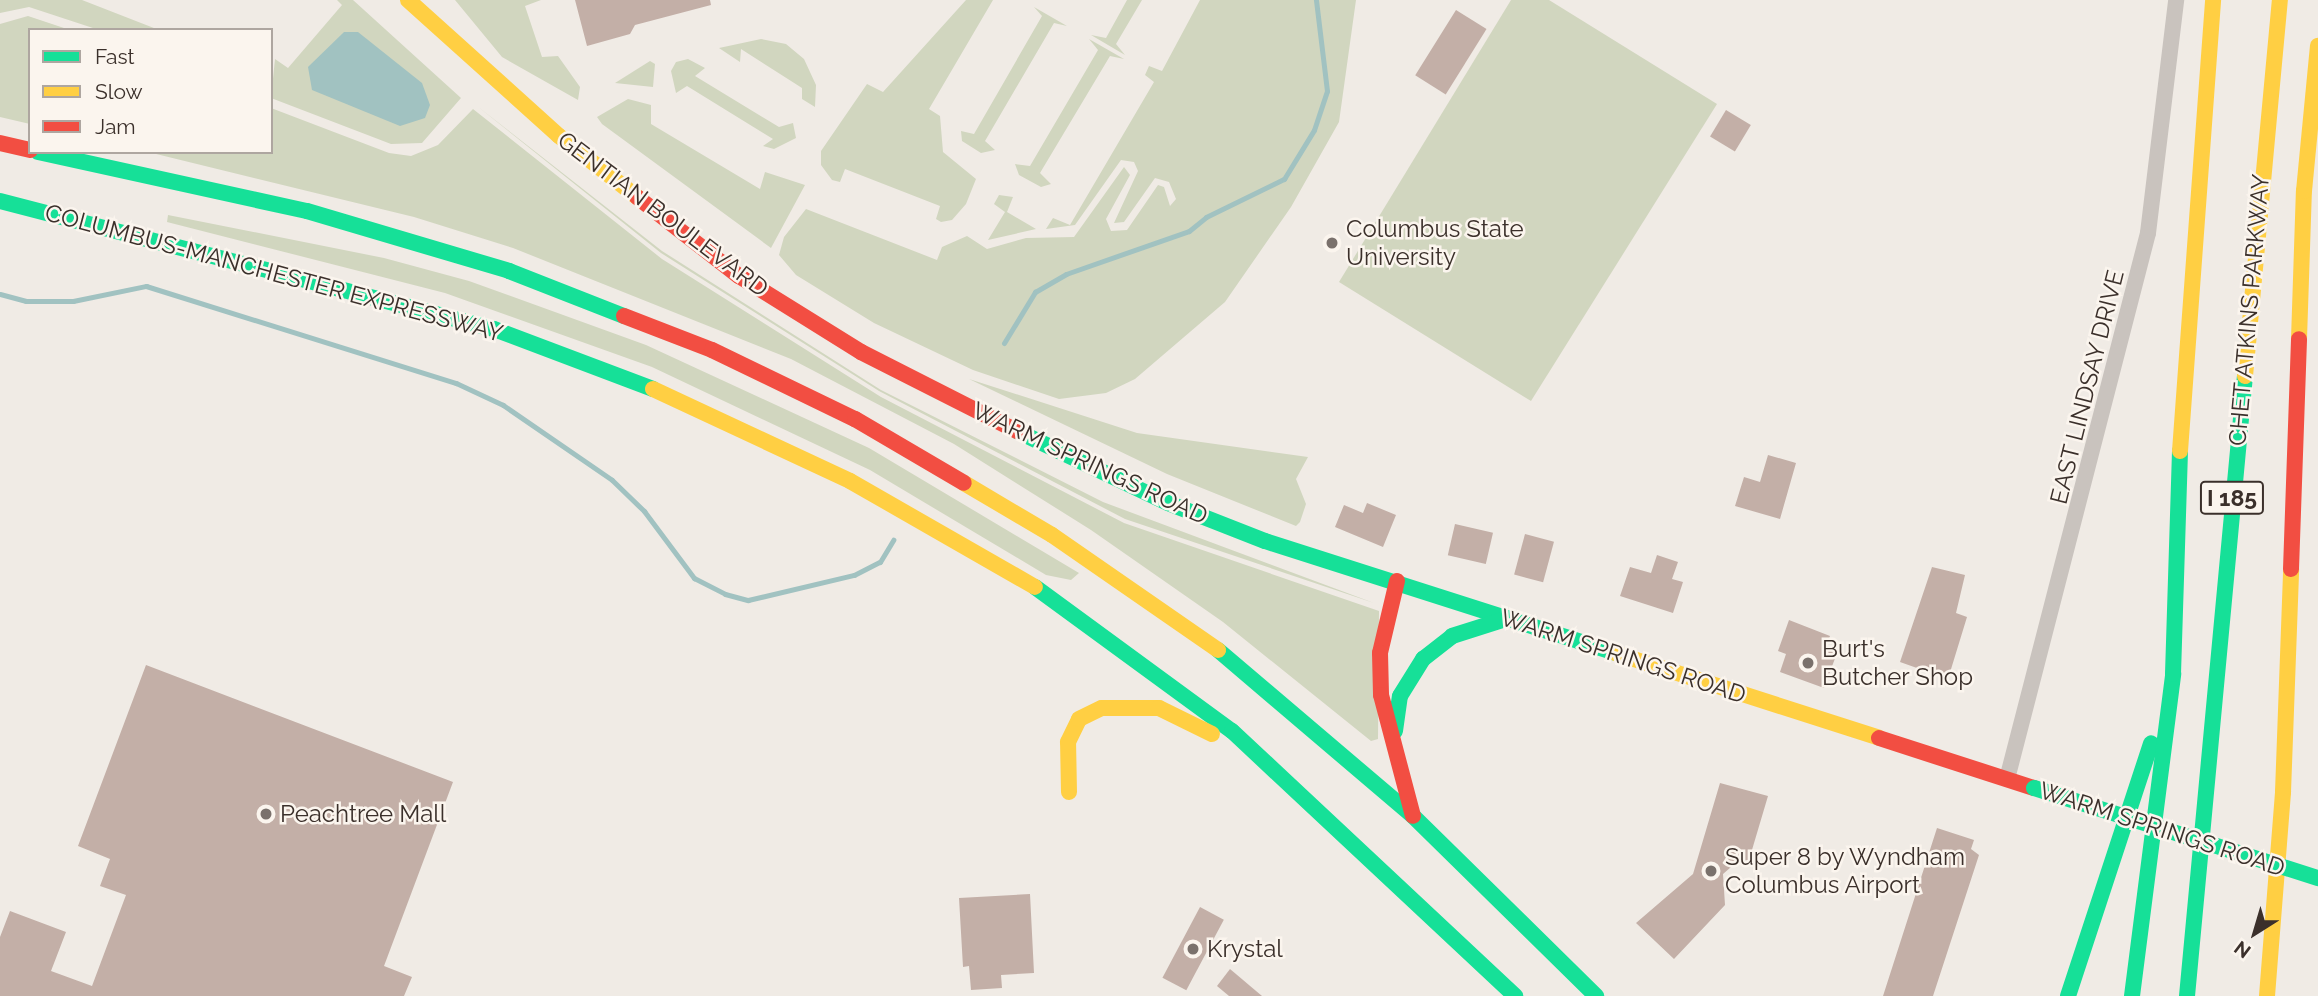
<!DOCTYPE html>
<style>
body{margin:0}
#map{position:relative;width:2318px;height:996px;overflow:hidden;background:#f0ebe5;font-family:Raleway,sans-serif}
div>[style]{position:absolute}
.green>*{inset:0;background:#d1d6bf}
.water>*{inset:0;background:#a1c2c1}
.stream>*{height:5px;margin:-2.5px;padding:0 2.5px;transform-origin:2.5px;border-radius:2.5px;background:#a1c2c1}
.building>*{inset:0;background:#c3afa7;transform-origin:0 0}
.street>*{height:16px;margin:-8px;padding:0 8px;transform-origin:8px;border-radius:8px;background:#c9c3be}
.fast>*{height:16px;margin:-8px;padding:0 8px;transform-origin:8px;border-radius:8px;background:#16e098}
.slow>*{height:16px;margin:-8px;padding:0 8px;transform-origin:8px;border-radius:8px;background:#ffcf43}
.jam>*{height:16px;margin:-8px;padding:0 8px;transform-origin:8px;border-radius:8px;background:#f24e42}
.fast-bridge>*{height:16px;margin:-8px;padding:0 8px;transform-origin:8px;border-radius:8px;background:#16e098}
.dots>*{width:19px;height:19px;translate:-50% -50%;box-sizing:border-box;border:4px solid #fbf5ee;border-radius:50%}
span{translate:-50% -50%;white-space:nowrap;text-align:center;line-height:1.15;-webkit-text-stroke:5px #fbf5ee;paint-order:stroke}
.shield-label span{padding:2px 5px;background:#fbf5ee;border:2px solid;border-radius:5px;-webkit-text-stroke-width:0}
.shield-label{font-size:23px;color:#3b302b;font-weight:700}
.street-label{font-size:24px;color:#3b302b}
.poi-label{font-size:24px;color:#3b302b}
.left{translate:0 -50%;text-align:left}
.legend{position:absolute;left:28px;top:28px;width:245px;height:126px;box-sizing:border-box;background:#fbf5ee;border:2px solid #aea6a0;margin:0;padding:9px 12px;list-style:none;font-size:21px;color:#3b302b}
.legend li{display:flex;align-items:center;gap:14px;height:35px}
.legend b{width:35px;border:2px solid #aea6a0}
.north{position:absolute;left:2220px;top:898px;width:70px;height:70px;-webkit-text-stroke:5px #fbf5ee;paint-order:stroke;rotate:217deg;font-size:19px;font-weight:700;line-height:28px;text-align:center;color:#3b302b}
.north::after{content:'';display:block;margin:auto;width:24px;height:32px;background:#3b302b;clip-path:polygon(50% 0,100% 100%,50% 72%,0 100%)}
</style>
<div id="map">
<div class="green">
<i style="clip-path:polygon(0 0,82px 0,159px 30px,99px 30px,29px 7px,0 13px)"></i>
<i style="clip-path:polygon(337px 0,353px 0,461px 98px,422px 143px,391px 144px,271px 98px,275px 59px,288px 68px,342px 5px)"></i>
<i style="clip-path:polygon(455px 0,541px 0,525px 6px,542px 57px,558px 56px,580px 87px,578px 100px,502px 57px)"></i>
<i style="clip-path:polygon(966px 0,993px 0,929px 109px,940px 116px,943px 152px,976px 179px,966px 204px,952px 220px,941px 222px,936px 219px,940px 206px,845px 169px,840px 182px,832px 180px,821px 165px,821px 151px,867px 84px,883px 92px)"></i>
<i style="clip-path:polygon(1127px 0,1142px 0,1116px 44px,1125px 55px,1091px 35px,1106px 38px)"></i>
<i style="clip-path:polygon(1200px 0,1356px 0,1339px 122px,1291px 207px,1225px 302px,1135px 379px,1106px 393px,1059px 399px,973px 370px,874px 323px,796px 275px,779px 255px,784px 237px,806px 209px,937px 260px,942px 247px,967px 236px,987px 249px,1026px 238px,1074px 237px,1124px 167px,1130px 175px,1106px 219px,1111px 231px,1127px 230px,1158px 185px,1164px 187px,1170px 206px,1176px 199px,1169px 182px,1155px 178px,1124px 222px,1114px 223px,1138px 171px,1134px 162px,1121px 160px,1075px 225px,1046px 229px,1053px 218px,1070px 225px,1154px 82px,1145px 75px,1149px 66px,1162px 71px)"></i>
<i style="clip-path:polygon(1511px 0,1549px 0,1717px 104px,1531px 401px,1339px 282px)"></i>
<i style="clip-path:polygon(1034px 7px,1067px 26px,1054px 23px,985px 141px,995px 150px,981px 153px,962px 141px,961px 131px,974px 134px,1042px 16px)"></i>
<i style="clip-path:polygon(28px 16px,70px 30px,30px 30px,30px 124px,0 117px,0 24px)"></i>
<i style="clip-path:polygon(761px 39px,786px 44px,804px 59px,816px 85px,815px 107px,802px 99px,802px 88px,741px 49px,740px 62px,719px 48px)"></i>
<i style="clip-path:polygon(1089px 39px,1124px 59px,1110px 56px,1040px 173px,1051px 184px,1041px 187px,1019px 175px,1015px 164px,1030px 166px,1098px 50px)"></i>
<i style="clip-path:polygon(688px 59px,705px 68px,695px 76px,779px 127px,793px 123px,796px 138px,774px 149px,763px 146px,773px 139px,687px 86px,676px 93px,671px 71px,676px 62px)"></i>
<i style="clip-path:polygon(650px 61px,655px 64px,653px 87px,615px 83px)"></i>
<i style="clip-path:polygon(628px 99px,651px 105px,651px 124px,760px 189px,765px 172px,805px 185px,771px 248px,602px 124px,597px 117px)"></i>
<i style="clip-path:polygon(477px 106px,662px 251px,881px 390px,1103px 502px,1374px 603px,1125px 519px,879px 391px,661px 253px)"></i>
<i style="clip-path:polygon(271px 108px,389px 153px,411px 156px,438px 145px,473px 109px,662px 259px,881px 397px,1124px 523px,1379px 611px,1378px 739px,1371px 741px,1223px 622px,1091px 530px,954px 444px,791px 359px,513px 248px,414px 217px,148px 152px,271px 152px)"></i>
<i style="clip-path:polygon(999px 195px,1013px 197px,1007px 212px,1036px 229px,988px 240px,1005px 212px,994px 204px)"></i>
<i style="clip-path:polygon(168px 215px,384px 258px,469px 281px,646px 345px,869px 448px,1079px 573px,1071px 580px,1046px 575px,870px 470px,652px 367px,445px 293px,167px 222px)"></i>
<i style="clip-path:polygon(969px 379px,1137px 433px,1308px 457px,1296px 479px,1306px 504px,1300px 522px,1296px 526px,1167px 474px)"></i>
</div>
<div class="water">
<i style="clip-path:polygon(344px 32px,358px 32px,422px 83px,430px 105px,425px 118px,400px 126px,312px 90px,308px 67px)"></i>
</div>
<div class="stream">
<i style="left:0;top:294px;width:27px;rotate:15deg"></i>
<i style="left:26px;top:301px;width:47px"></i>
<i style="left:73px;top:301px;width:75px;rotate:-11.6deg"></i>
<i style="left:146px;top:286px;width:325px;rotate:17.4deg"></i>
<i style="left:456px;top:383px;width:52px;rotate:25.1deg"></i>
<i style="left:503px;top:405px;width:132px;rotate:34.5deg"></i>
<i style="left:612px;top:480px;width:45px;rotate:44.1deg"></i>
<i style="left:644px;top:511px;width:84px;rotate:53.3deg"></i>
<i style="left:694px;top:578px;width:35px;rotate:27deg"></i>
<i style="left:725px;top:594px;width:24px;rotate:15deg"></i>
<i style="left:748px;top:600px;width:109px;rotate:-13.3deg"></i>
<i style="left:854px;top:575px;width:29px;rotate:-27deg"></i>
<i style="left:880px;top:562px;width:26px;rotate:-59deg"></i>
<i style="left:1004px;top:343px;width:60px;rotate:-58.7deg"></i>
<i style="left:1035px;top:292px;width:36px;rotate:-30deg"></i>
<i style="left:1066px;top:274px;width:130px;rotate:-19.3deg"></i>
<i style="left:1189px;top:231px;width:22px;rotate:-39deg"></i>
<i style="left:1206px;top:217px;width:87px;rotate:-26deg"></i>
<i style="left:1284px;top:179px;width:57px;rotate:-58.5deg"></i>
<i style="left:1314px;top:130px;width:41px;rotate:-71.6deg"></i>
<i style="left:1327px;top:91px;width:92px;rotate:-96.9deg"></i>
</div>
<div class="building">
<i style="clip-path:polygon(575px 0,710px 0,711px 5px,635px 25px,630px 34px,587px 46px)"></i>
<i style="left:1456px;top:10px;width:36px;height:77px;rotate:32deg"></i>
<i style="left:1726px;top:110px;width:29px;height:31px;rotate:31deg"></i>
<i style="clip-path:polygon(1768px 455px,1796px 463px,1780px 519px,1735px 506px,1744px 477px,1760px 482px)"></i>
<i style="clip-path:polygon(1367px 503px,1396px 515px,1383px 547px,1335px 527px,1344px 505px,1363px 513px)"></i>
<i style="left:1455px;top:524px;width:39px;height:32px;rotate:13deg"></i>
<i style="left:1525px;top:534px;width:30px;height:42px;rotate:15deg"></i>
<i style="clip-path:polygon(1657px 555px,1678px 562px,1672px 579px,1683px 582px,1673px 613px,1620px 596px,1630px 567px,1651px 573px)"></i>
<i style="clip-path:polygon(1932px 567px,1965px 575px,1956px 613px,1967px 617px,1948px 679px,1900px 662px)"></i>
<i style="clip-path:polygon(1789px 620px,1830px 636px,1825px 649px,1837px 653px,1824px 688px,1780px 672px,1786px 654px,1778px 651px)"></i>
<i style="clip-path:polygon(146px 665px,453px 782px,384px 966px,412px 977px,404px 996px,0 996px,0 937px,10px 911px,66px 932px,51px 971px,92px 986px,126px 895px,100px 886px,110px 859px,78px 846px)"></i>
<i style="clip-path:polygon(1720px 783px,1768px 796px,1749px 860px,1738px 861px,1723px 874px,1725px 905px,1674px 959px,1636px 923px,1693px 874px)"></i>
<i style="clip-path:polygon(1937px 828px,1974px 840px,1971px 849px,1979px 855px,1933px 996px,1883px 996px)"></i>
<i style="clip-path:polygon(1030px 894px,1034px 973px,1001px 975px,1002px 988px,971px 990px,969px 966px,963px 967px,959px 898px)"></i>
<i style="left:1200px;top:907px;width:27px;height:80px;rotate:28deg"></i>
<i style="clip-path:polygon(1230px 969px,1262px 996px,1229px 996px,1217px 986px)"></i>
</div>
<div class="street">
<i style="left:2007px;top:779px;width:564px;rotate:-75.52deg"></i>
<i style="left:2148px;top:233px;width:235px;rotate:-83.1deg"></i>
</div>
<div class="fast">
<i style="left:38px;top:152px;width:275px;rotate:12.4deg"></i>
<i style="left:307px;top:211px;width:211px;rotate:16.5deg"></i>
<i style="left:509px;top:271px;width:123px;rotate:21.4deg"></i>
<i style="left:0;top:201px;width:510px;rotate:14.53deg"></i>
<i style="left:494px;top:329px;width:170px;rotate:20.7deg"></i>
<i style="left:1017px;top:431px;width:167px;rotate:25.5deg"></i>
<i style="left:1168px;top:503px;width:104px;rotate:21.4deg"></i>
<i style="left:1265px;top:541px;width:367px;rotate:17.7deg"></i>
<i style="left:1035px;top:587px;width:244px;rotate:36.2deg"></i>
<i style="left:1232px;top:731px;width:388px;rotate:43.1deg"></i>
<i style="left:1218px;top:650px;width:256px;rotate:40.4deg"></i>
<i style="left:1413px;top:816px;width:257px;rotate:44.5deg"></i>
<i style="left:1395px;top:731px;width:35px;rotate:-82deg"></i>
<i style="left:1400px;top:696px;width:44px;rotate:-58.1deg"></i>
<i style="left:1423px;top:659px;width:37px;rotate:-38deg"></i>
<i style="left:1452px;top:636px;width:60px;rotate:-17.5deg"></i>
<i style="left:2068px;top:996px;width:266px;rotate:-71.8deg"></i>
<i style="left:2132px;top:996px;width:325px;rotate:-82.7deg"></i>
<i style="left:2173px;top:674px;width:223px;rotate:-88.2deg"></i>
<i style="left:2187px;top:996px;width:623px;rotate:-84.66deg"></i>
</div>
<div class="slow">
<i style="left:408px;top:0;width:203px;rotate:42deg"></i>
<i style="left:559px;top:136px;width:99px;rotate:38deg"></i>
<i style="left:2299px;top:339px;width:148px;rotate:-88.1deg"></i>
<i style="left:2304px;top:191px;width:146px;rotate:-84.5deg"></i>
<i style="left:2245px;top:376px;width:378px;rotate:-84.7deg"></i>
<i style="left:653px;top:389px;width:217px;rotate:25deg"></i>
<i style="left:850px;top:481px;width:213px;rotate:29.8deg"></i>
<i style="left:2180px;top:451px;width:452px;rotate:-85.8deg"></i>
<i style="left:964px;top:483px;width:102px;rotate:30.6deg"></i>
<i style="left:1052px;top:535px;width:202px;rotate:34.7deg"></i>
<i style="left:1615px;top:653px;width:277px;rotate:17.8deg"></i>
<i style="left:1069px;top:792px;width:50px;rotate:-91.1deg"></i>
<i style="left:1068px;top:742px;width:25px;rotate:-64deg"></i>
<i style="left:1079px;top:719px;width:25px;rotate:-26deg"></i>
<i style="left:1102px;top:708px;width:57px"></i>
<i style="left:1159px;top:708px;width:59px;rotate:26.1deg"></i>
<i style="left:2267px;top:996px;width:205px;rotate:-85.5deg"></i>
<i style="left:2283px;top:792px;width:223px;rotate:-87.9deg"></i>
</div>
<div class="jam">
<i style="left:0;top:143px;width:31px;rotate:13deg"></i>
<i style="left:637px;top:197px;width:129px;rotate:37.8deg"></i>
<i style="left:739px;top:276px;width:144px;rotate:31.9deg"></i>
<i style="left:861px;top:352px;width:175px;rotate:26.9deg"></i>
<i style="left:624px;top:316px;width:94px;rotate:21.1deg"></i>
<i style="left:712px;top:350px;width:159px;rotate:25.8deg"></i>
<i style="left:855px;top:419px;width:126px;rotate:30.4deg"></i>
<i style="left:2291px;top:569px;width:230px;rotate:-88deg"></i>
<i style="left:1397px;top:581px;width:74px;rotate:103.3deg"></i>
<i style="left:1380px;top:653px;width:42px;rotate:88.6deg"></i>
<i style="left:1381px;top:695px;width:125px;rotate:75.2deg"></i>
<i style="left:1879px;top:738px;width:163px;rotate:17.9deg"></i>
</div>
<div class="fast-bridge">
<i style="left:2034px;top:788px;width:298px;rotate:17.6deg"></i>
</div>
<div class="dots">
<i style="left:1332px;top:243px;background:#7a716c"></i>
<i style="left:1808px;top:663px;background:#7a716c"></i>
<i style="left:266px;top:814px;background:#7a716c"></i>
<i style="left:1711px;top:871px;background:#7a716c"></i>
<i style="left:1193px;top:949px;background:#7a716c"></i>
</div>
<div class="shield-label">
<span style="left:2232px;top:498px">I 185</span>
</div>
<div class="street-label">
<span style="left:663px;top:214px;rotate:37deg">GENTIAN BOULEVARD</span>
<span style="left:274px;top:273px;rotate:15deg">COLUMBUS-MANCHESTER EXPRESSWAY</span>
<span style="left:2249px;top:310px;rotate:-85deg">CHET ATKINS PARKWAY</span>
<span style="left:2087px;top:387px;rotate:-76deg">EAST LINDSAY DRIVE</span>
<span style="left:1090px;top:463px;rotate:25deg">WARM SPRINGS ROAD</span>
<span style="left:1623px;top:656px;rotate:18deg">WARM SPRINGS ROAD</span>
<span style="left:2162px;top:829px;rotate:18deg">WARM SPRINGS ROAD</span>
</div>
<div class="poi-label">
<span class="left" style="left:1346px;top:243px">Columbus State<br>University</span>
<span class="left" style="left:1822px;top:663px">Burt's<br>Butcher Shop</span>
<span class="left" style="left:280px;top:814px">Peachtree Mall</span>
<span class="left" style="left:1725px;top:871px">Super 8 by Wyndham<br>Columbus Airport</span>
<span class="left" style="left:1207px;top:949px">Krystal</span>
</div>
<ul class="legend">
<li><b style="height:9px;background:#16e098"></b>Fast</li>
<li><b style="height:9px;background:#ffcf43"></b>Slow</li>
<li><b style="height:9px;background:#f24e42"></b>Jam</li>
</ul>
<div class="north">N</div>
</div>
